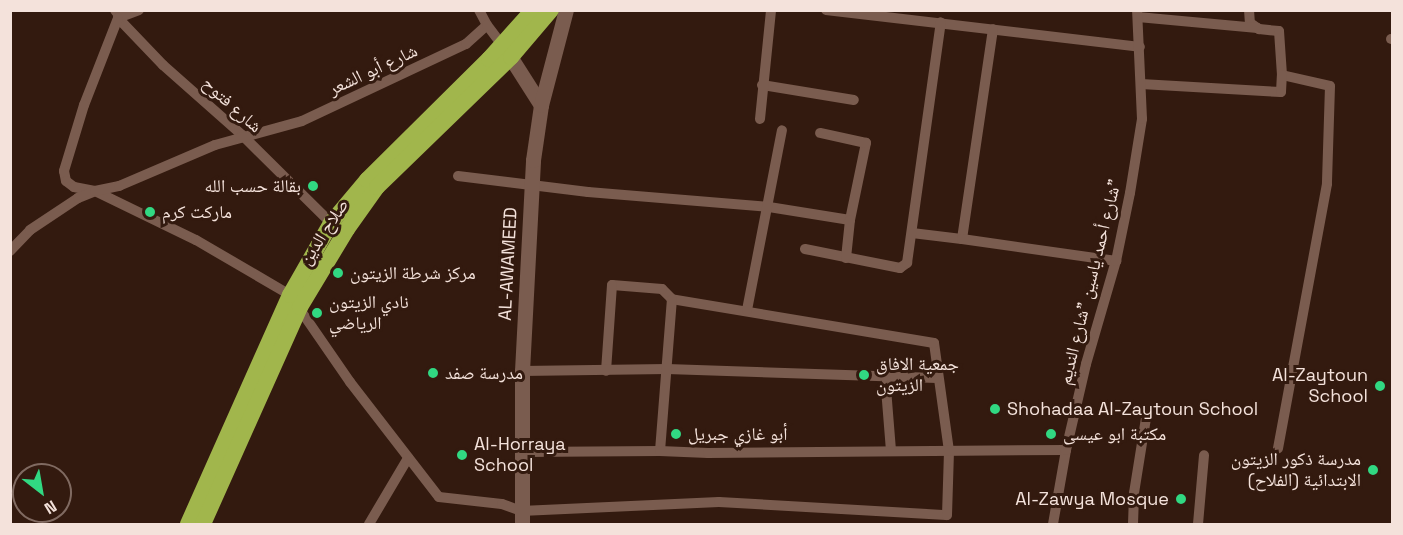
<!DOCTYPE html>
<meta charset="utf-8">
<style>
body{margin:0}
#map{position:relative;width:1403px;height:535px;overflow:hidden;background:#331a0f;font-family:"Space Grotesk","Noto Naskh Arabic",sans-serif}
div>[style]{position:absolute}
.minor>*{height:10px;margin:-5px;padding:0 5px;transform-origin:5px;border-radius:5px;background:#7a5c4f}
.secondary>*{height:15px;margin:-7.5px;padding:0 7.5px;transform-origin:7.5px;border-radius:7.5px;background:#7a5c4f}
.trunk>*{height:16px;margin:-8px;padding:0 8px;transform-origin:8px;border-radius:8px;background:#a1b64c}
.dots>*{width:16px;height:16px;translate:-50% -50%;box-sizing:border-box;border:3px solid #331a0f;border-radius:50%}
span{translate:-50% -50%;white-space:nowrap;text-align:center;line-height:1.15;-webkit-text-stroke:6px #331a0f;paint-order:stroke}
.street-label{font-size:18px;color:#f4e2db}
.poi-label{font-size:18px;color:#f4e2db}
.right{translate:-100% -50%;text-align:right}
.left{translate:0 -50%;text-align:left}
.frame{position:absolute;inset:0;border:12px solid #f4e2db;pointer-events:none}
.north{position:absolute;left:12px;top:463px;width:60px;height:60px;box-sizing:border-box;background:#331a0f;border:2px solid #806a61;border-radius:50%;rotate:149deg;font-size:16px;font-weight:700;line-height:24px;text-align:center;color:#f4e2db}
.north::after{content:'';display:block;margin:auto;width:21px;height:27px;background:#31d882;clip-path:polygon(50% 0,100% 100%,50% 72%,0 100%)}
</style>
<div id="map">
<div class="minor">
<i style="left:115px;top:10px;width:9px;rotate:54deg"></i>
<i style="left:120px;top:17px;width:2px;rotate:153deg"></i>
<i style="left:118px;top:18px;width:65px;rotate:46.2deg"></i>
<i style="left:163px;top:65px;width:106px;rotate:41.5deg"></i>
<i style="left:242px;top:135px;width:125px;rotate:44.7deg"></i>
<i style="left:139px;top:10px;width:22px;rotate:159deg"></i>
<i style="left:118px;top:18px;width:93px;rotate:111.3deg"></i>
<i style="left:84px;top:105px;width:69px;rotate:106.9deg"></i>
<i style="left:64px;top:171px;width:10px;rotate:79deg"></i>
<i style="left:66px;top:181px;width:10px;rotate:37deg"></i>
<i style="left:74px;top:187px;width:21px;rotate:11deg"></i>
<i style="left:95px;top:191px;width:112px;rotate:25.9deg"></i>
<i style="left:196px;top:240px;width:109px;rotate:30.3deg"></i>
<i style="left:290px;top:295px;width:106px;rotate:55.4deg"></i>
<i style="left:350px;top:382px;width:145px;rotate:52.3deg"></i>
<i style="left:439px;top:497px;width:63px;rotate:6.3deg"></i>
<i style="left:502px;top:504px;width:20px;rotate:20deg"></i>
<i style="left:521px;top:511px;width:198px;rotate:-2.6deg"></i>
<i style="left:719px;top:502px;width:228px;rotate:3.3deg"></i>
<i style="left:947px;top:515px;width:64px;rotate:-88.2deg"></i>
<i style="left:949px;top:451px;width:109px;rotate:-97.9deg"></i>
<i style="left:934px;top:343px;width:266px;rotate:-170.5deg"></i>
<i style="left:672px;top:299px;width:14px;rotate:-135deg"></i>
<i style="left:662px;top:289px;width:50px;rotate:-175.4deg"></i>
<i style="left:612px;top:285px;width:86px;rotate:94deg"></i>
<i style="left:479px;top:10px;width:17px;rotate:62deg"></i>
<i style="left:826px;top:10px;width:316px;rotate:6.7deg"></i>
<i style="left:1249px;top:10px;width:13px;rotate:86deg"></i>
<i style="left:1250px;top:23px;width:11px;rotate:34deg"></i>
<i style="left:1259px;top:29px;width:20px;rotate:6deg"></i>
<i style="left:1279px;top:31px;width:44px;rotate:86.1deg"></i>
<i style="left:1282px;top:75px;width:49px;rotate:12.9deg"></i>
<i style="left:1330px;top:86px;width:98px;rotate:91.8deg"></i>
<i style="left:1327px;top:184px;width:269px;rotate:100.5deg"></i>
<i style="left:1138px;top:17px;width:120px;rotate:5.3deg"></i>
<i style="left:1391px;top:39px;width:1px"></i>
<i style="left:1141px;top:84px;width:140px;rotate:3.3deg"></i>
<i style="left:1281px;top:92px;width:17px;rotate:-87deg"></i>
<i style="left:762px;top:85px;width:93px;rotate:9.3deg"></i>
<i style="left:760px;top:119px;width:110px;rotate:-84.2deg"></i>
<i style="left:458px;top:176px;width:131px;rotate:7deg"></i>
<i style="left:588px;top:192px;width:182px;rotate:4.7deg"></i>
<i style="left:769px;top:207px;width:82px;rotate:9.1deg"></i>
<i style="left:850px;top:220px;width:79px;rotate:-78.3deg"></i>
<i style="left:866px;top:143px;width:47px;rotate:-167.7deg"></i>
<i style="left:912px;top:233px;width:50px;rotate:6.8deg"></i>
<i style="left:962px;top:239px;width:212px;rotate:-81.6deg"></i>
<i style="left:962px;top:239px;width:156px;rotate:8.1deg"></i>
<i style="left:805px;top:249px;width:97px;rotate:11.3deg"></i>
<i style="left:900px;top:268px;width:9px;rotate:-36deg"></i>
<i style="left:907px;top:263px;width:243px;rotate:-82deg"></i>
<i style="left:10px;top:251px;width:29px;rotate:-46deg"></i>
<i style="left:30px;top:230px;width:58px;rotate:-33.7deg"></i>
<i style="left:78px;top:198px;width:18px;rotate:-22deg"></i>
<i style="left:95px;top:191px;width:25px;rotate:-12deg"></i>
<i style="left:119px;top:186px;width:104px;rotate:-23.1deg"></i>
<i style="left:215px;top:145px;width:90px;rotate:-15.4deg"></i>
<i style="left:302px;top:121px;width:181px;rotate:-25.2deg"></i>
<i style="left:466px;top:44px;width:28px;rotate:-42deg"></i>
<i style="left:487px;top:25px;width:25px;rotate:53deg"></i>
<i style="left:846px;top:258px;width:38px;rotate:-84deg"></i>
<i style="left:747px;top:310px;width:183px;rotate:-79deg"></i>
<i style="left:522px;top:371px;width:145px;rotate:-0.8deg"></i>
<i style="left:667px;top:369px;width:270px;rotate:1.9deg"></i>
<i style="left:885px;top:376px;width:75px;rotate:85.4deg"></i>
<i style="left:660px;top:451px;width:152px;rotate:-85.5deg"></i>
<i style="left:524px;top:452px;width:136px;rotate:-0.4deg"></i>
<i style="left:660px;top:451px;width:48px;rotate:2.4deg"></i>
<i style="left:708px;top:453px;width:358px;rotate:-0.5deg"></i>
<i style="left:369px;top:524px;width:77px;rotate:-59.4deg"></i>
<i style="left:1053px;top:524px;width:75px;rotate:-80deg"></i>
<i style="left:1066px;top:450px;width:88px;rotate:-76.9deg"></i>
<i style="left:1086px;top:364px;width:107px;rotate:-73.8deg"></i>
<i style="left:1116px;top:261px;width:69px;rotate:-78.4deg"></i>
<i style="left:1130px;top:193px;width:75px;rotate:-80.8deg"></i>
<i style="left:1142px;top:119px;width:109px;rotate:-92.6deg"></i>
<i style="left:1133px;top:524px;width:31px;rotate:-88deg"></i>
<i style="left:1134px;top:493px;width:76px;rotate:-80.9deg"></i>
<i style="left:1198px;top:524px;width:69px;rotate:-85deg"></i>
</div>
<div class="secondary">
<i style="left:504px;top:47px;width:69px;rotate:57.5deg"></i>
<i style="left:522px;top:524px;width:153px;rotate:-90deg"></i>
<i style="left:522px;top:371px;width:211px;rotate:-87deg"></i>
<i style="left:533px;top:160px;width:56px;rotate:-81.7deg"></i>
<i style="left:541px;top:105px;width:98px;rotate:-75.3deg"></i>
</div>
<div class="trunk">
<i style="left:188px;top:524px;width:251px;rotate:-66deg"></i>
<i style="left:290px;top:295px;width:83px;rotate:-60.3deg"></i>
<i style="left:331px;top:223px;width:56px;rotate:-50.1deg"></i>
<i style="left:367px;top:180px;width:172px;rotate:-44.8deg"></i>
<i style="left:489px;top:59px;width:66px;rotate:-48.1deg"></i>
<i style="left:203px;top:524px;width:238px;rotate:-65.9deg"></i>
<i style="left:300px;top:307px;width:91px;rotate:-58.9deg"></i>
<i style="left:347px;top:229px;width:52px;rotate:-54.5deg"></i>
<i style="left:377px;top:187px;width:187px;rotate:-44.1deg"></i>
<i style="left:511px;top:57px;width:62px;rotate:-49.6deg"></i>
</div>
<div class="dots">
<i style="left:313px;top:186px;background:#31d882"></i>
<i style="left:150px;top:212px;background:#31d882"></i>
<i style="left:338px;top:273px;background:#31d882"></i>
<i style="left:317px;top:313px;background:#31d882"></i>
<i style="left:433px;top:373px;background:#31d882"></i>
<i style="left:864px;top:375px;background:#31d882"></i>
<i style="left:1380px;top:386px;background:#31d882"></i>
<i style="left:995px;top:409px;background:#31d882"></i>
<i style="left:676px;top:434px;background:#31d882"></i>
<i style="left:1051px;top:434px;background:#31d882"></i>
<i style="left:462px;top:455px;background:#31d882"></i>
<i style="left:1373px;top:470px;background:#31d882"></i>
<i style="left:1181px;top:499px;background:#31d882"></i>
</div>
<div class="street-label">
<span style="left:373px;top:70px;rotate:-25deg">شارع أبو الشعر</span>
<span style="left:232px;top:105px;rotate:42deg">شارع فتوح</span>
<span style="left:324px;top:232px;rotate:-57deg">صلاح الدين</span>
<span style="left:508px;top:264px;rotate:-87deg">AL-AWAMEED</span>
<span style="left:1090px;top:282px;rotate:-76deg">شارع أحمد ياسين "شارع النديم"</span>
</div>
<div class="poi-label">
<span class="right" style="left:301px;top:186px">بقالة حسب الله</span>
<span class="left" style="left:162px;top:212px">ماركت كرم</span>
<span class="left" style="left:350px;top:273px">مركز شرطة الزيتون</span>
<span class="left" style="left:329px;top:313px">نادي الزيتون<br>الرياضي</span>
<span class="left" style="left:876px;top:375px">جمعية الافاق<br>الزيتون</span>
<span class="left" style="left:445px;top:373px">مدرسة صفد</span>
<span class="right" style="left:1368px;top:386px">Al-Zaytoun<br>School</span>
<span class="left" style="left:1007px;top:409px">Shohadaa Al-Zaytoun School</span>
<span class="left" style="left:688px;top:434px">أبو غازي جبريل</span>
<span class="left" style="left:1063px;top:434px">مكتبة ابو عيسى</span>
<span class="left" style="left:474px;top:455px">Al-Horraya<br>School</span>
<span class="right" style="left:1361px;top:470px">مدرسة ذكور الزيتون<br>الابتدائية (الفلاح)</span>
<span class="right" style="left:1169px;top:499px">Al-Zawya Mosque</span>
</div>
<div class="frame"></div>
<div class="north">N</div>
</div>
